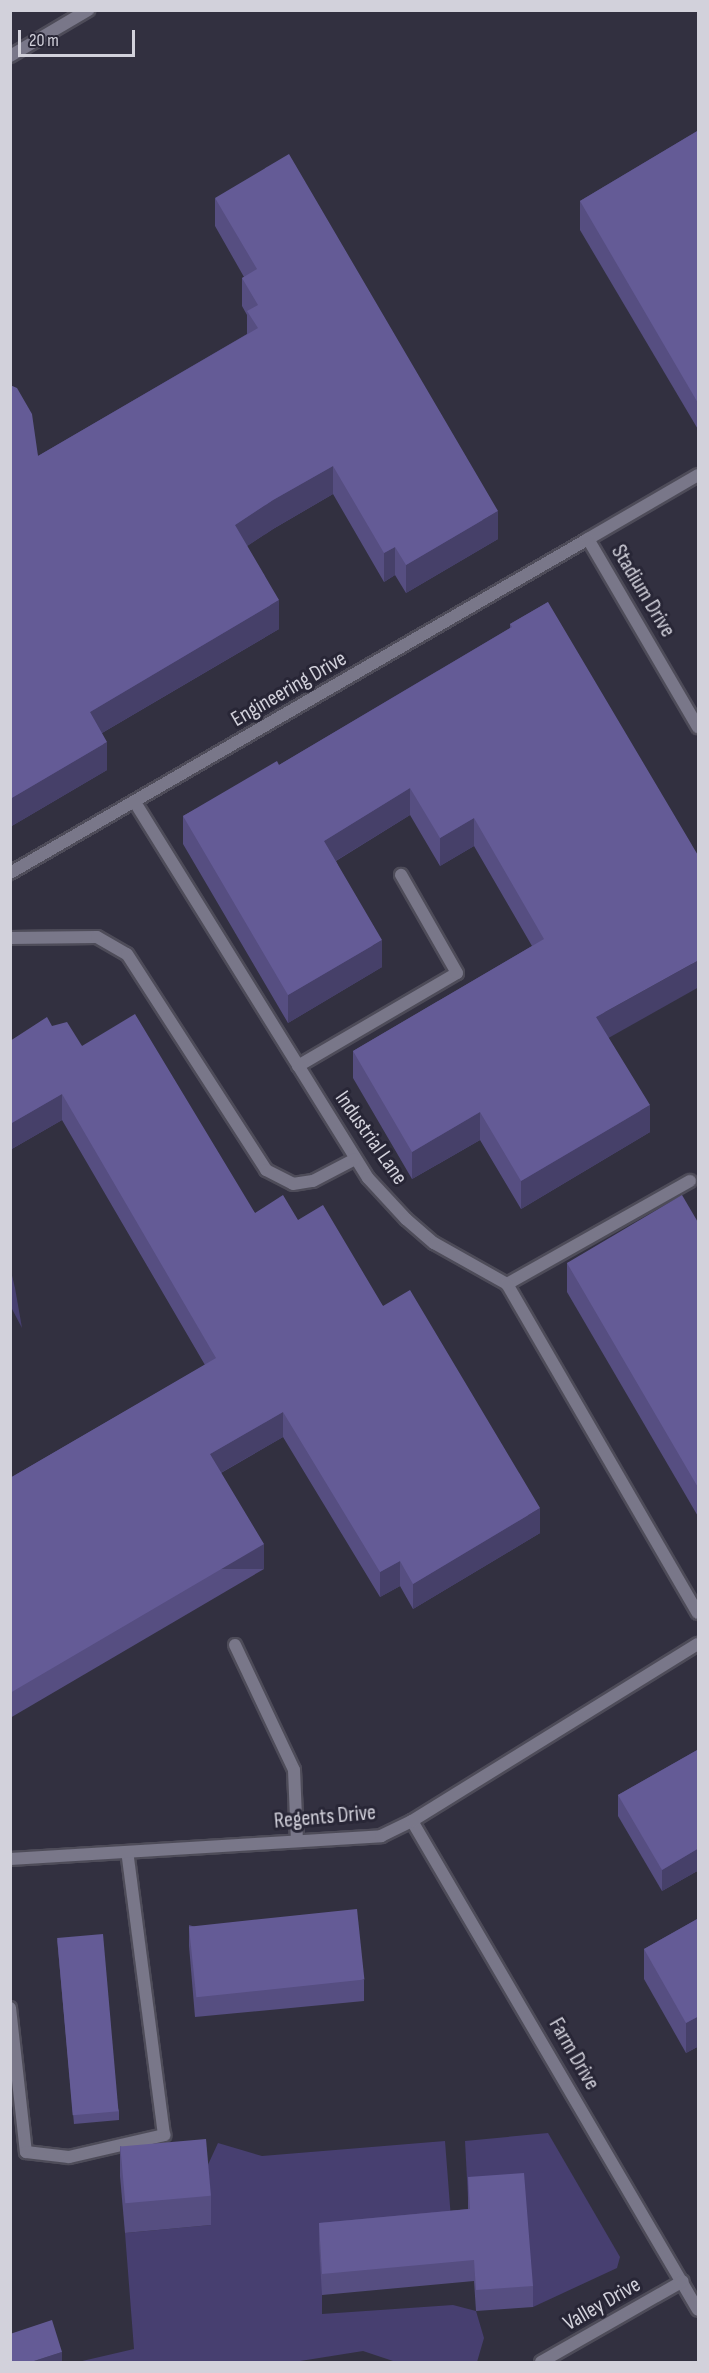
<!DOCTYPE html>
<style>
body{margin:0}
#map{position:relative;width:709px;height:2373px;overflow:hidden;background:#323040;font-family:"Sofia Sans Condensed",sans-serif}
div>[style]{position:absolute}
.green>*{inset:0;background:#473f70}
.roads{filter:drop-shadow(2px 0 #4e4c59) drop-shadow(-2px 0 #4e4c59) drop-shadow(0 2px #4e4c59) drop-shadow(0 -2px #4e4c59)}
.service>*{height:12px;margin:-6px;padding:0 6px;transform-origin:6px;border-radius:6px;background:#797789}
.minor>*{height:12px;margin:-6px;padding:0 6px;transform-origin:6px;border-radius:6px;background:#797789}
.tertiary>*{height:12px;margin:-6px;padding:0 6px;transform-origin:6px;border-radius:6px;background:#797789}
.wall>*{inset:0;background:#564e81}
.shaded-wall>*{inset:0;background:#464069;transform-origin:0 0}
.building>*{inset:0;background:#645b96;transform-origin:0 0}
span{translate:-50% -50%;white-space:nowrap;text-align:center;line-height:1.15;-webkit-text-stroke:6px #282636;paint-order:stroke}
.street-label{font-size:22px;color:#d2d1db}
.frame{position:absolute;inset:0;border:12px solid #d2d1db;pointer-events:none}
.scale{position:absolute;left:18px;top:30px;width:117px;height:27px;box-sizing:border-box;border:3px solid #d2d1db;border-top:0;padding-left:8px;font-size:18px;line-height:21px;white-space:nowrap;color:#d2d1db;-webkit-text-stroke:4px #282636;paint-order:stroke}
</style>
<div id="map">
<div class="green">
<i style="clip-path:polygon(10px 1267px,15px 1288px,22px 1328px,11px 1307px)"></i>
<i style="clip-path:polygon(548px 2133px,620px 2257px,617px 2268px,533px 2307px,468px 2198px,465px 2141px)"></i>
<i style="clip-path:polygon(445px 2141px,452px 2232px,322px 2295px,322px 2314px,453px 2305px,476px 2311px,484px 2338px,477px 2362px,396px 2362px,363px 2351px,294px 2362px,78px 2362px,134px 2349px,125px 2233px,211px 2225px,206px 2169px,218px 2143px,262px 2156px)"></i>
</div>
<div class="roads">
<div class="service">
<i style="left:588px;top:539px;width:127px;rotate:-30.2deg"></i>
<i style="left:298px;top:1066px;width:184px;rotate:-30.3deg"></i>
<i style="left:457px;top:973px;width:113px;rotate:-119.7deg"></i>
<i style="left:507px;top:1284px;width:210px;rotate:-29.4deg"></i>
<i style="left:235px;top:1645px;width:138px;rotate:64.7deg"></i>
<i style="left:294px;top:1770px;width:71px;rotate:87.6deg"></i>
<i style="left:10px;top:2008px;width:145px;rotate:83.7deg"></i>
<i style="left:26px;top:2152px;width:43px;rotate:6.6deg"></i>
<i style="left:69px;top:2157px;width:98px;rotate:-13deg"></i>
<i style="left:164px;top:2135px;width:285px;rotate:-97.4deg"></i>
</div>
<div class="minor">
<i style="left:136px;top:804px;width:440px;rotate:58.2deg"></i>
<i style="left:368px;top:1178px;width:56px;rotate:47.2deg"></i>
<i style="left:406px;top:1219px;width:37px;rotate:41deg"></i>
<i style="left:434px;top:1243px;width:84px;rotate:29.3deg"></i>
<i style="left:507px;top:1284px;width:380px;rotate:59.9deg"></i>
<i style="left:10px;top:873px;width:668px;rotate:-30.02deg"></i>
<i style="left:588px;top:539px;width:218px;rotate:59.7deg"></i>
<i style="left:10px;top:938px;width:87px;rotate:-0.7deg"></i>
<i style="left:97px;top:937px;width:34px;rotate:30deg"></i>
<i style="left:127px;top:954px;width:257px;rotate:57.2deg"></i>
<i style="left:266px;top:1170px;width:30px;rotate:27deg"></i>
<i style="left:293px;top:1184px;width:20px;rotate:-9deg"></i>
<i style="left:313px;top:1181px;width:47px;rotate:-27.6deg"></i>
<i style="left:412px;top:1821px;width:566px;rotate:59.68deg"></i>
<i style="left:541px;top:2362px;width:163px;rotate:-29.7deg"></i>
</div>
<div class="tertiary">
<i style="left:10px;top:56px;width:91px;rotate:-30.5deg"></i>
<i style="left:10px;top:1859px;width:372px;rotate:-3.5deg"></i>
<i style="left:381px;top:1836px;width:34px;rotate:-26deg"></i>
<i style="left:412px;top:1821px;width:336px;rotate:-31.8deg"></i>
</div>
</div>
<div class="wall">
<i style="clip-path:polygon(699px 130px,699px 431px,580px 230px,580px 201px)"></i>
<i style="clip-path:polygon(215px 198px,498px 539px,406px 593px,395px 575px,384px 582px,333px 494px,273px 529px,247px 546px,279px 629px,102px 733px,107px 770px,10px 827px,10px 385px,38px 456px,247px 334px,247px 315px,242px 306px,242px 278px,244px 277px,215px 226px)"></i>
<i style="clip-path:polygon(548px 602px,608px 1038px,650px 1132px,521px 1209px,480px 1140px,412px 1179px,353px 1078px,353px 1051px,532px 946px,474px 846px,440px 866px,410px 815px,336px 861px,382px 967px,288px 1023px,183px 844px,183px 816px,279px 765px,510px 628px,510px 624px)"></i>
<i style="clip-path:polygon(52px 1026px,82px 1046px,255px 1213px,298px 1220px,383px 1306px,540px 1533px,413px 1609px,400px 1586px,380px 1597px,283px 1437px,221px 1473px,264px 1569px,10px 1718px,10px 1478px,205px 1365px,62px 1120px,10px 1150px,10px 1041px)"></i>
<i style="clip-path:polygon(699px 1224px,699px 1518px,567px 1292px,567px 1263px)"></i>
<i style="clip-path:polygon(699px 1749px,699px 1870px,662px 1891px,618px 1816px,618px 1795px)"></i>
<i style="clip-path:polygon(699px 1918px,699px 2046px,686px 2053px,644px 1979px,644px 1949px)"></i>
<i style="clip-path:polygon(189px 1925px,364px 1980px,364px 2001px,195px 2017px,189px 1946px)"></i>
<i style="clip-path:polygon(57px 1938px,119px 2111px,119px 2120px,74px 2124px)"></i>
<i style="clip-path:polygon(120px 2146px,211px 2196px,211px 2225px,125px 2233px,120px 2176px)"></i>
<i style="clip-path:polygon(468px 2177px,533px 2286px,533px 2307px,476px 2311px,474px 2281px,322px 2295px,319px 2244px,319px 2223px,468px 2209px)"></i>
</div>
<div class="shaded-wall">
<i style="clip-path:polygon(333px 466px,333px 494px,273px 529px,235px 554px,235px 525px,273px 500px)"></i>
<i style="clip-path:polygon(498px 511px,498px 539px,406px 593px,406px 565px)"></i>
<i style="clip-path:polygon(395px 547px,395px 575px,384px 582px,384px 553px)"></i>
<i style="clip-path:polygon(279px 600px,279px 629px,90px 740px,90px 712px)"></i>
<i style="clip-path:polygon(107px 742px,107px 770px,10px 827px,10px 799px)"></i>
<i style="clip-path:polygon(410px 788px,410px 815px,324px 868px,324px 841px)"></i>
<i style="clip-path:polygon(474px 818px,474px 846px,440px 866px,440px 838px)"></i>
<i style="clip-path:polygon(382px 940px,382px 967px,288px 1023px,288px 995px)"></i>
<i style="clip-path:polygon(699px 960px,699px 987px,596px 1045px,596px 1017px)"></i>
<i style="clip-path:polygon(62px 1094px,62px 1120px,10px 1150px,10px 1124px)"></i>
<i style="clip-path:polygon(650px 1105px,650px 1132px,521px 1209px,521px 1181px)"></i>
<i style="clip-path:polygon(480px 1112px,480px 1140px,412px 1179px,412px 1152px)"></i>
<i style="clip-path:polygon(283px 1412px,283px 1437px,210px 1479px,210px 1454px)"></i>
<i style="clip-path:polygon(540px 1508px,540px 1533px,413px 1609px,413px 1584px)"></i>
<i style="left:264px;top:1544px;width:25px;height:294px;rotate:90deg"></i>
<i style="clip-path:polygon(400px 1561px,400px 1586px,380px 1597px,380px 1572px)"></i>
<i style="clip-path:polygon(699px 1848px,699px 1870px,662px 1891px,662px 1870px)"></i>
<i style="clip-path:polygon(699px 2016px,699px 2046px,686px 2053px,686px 2023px)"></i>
<i style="clip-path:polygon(62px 2352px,62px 2362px,31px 2362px)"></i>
</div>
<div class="building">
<i style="clip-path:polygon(699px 130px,699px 402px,698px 403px,580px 201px)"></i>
<i style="clip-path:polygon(289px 154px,498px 511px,406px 565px,395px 547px,384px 553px,333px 466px,273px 500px,235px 525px,279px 600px,90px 712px,107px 742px,10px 799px,10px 385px,17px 388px,32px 414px,38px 456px,258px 328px,247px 311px,258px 305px,242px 278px,257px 269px,215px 198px)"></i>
<i style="clip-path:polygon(548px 602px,699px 857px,699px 960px,596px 1017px,650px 1105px,521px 1181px,480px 1112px,412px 1152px,353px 1051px,544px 939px,474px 818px,440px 838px,410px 788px,324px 841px,382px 940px,288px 995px,183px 816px,277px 761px,279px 765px,512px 627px,510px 624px)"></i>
<i style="clip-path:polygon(135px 1014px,255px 1213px,283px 1195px,298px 1220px,323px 1205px,383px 1306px,410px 1290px,540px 1508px,413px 1584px,400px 1561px,380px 1572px,283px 1412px,210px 1454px,264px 1544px,10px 1693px,10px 1478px,216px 1358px,62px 1094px,10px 1124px,10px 1041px,47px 1017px,52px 1026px,67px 1022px,82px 1046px)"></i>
<i style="clip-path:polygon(682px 1195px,699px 1224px,699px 1489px,567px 1263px)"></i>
<i style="clip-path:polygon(699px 1749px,699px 1848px,662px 1870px,618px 1795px)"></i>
<i style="left:357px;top:1909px;width:71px;height:169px;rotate:84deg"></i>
<i style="clip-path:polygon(699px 1918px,699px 2016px,686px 2023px,644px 1949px)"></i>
<i style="left:103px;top:1934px;width:178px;height:46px;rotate:85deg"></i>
<i style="left:206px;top:2139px;width:57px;height:86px;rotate:85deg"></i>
<i style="clip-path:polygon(524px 2173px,533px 2286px,476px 2290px,474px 2260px,322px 2274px,319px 2223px,470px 2209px,468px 2177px)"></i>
<i style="clip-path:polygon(52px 2320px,62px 2352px,31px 2362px,10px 2362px,10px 2334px)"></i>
</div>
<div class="street-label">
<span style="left:643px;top:591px;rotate:59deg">Stadium Drive</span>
<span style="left:289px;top:689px;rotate:-30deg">Engineering Drive</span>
<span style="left:371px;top:1138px;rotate:55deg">Industrial Lane</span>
<span style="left:325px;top:1817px;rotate:-5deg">Regents Drive</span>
<span style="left:574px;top:2054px;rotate:60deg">Farm Drive</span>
<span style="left:602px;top:2304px;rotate:-30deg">Valley Drive</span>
</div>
<div class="frame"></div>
<div class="scale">20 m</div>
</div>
